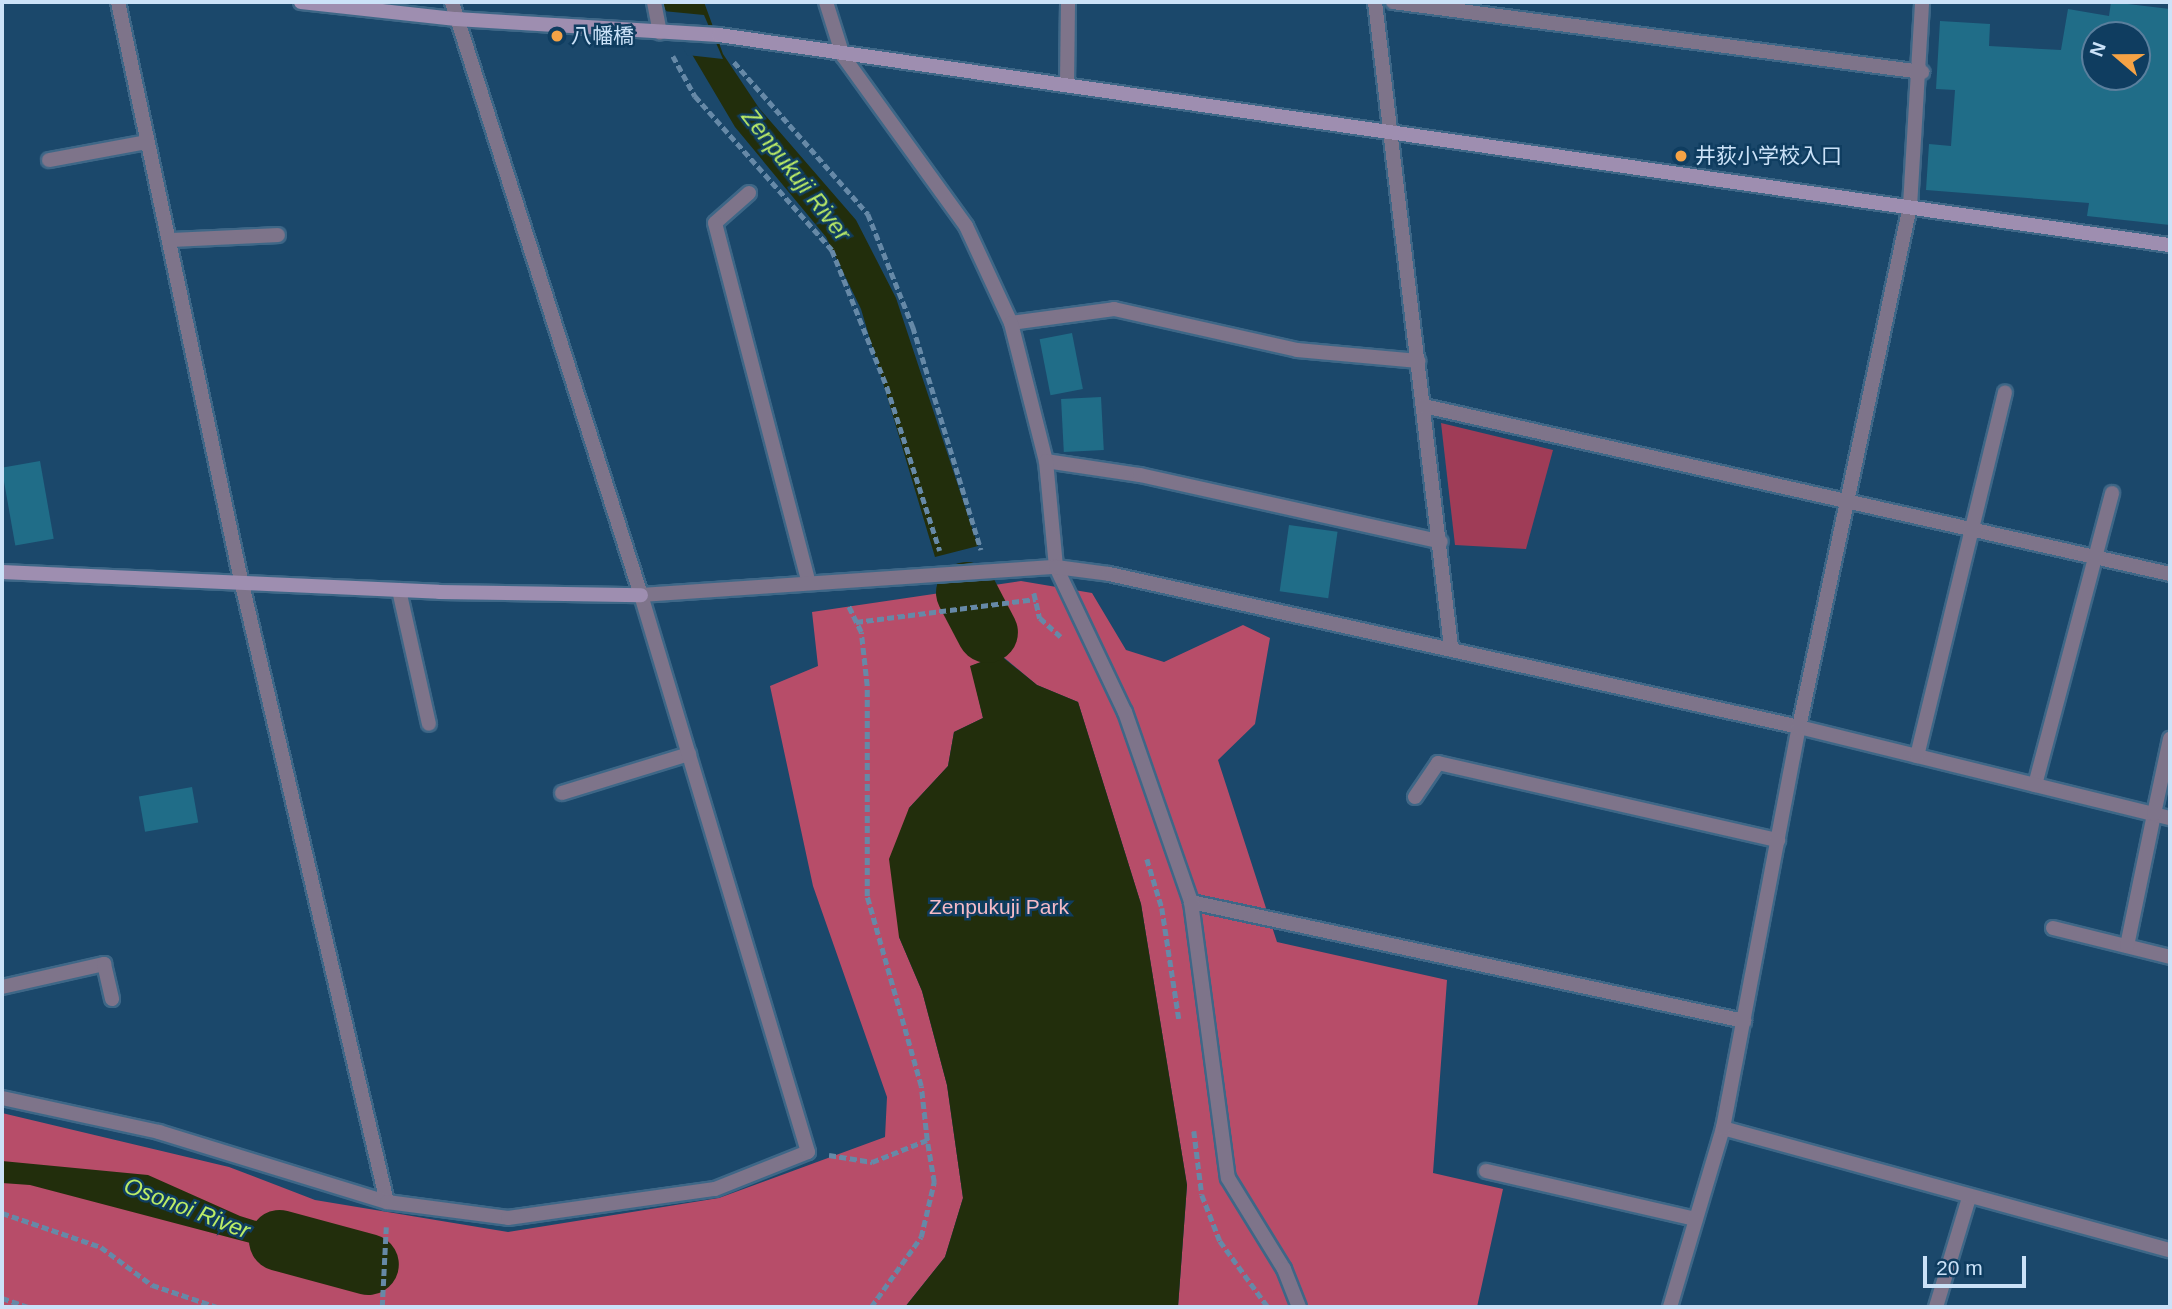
<!DOCTYPE html>
<meta charset="utf-8">
<style>
body{margin:0}
#map{position:relative;width:2172px;height:1309px;overflow:hidden;background:#1b486b;font-family:Helvetica,"Noto Sans JP",sans-serif}
div>[style]{position:absolute}
.green>*{inset:0;background:#9f3c57}
.forest>*{inset:0;background:#b74d69}
.water>*{inset:0;background:#222e0c}
.pier>*{inset:0;background:#1b486b}
.river>*{height:61px;margin:-30.5px;padding:0 30.5px;transform-origin:30.5px;border-radius:30.5px;background:#222e0c}
.building>*{inset:0;background:#206d88;transform-origin:0 0}
.path>*{height:4.5px;margin-top:-2.25px;transform-origin:0;background:repeating-linear-gradient(90deg,#6689a7 0 7px,transparent 0 10.5px)}
.roads{filter:drop-shadow(2px 0 #3e6787) drop-shadow(-2px 0 #3e6787) drop-shadow(0 2px #3e6787) drop-shadow(0 -2px #3e6787)}
.lane>*{height:14px;margin:-7px;padding:0 7px;transform-origin:7px;border-radius:7px;background:#7e748a}
.street>*{height:14px;margin:-7px;padding:0 7px;transform-origin:7px;border-radius:7px;background:#7e748a}
.secondary>*{height:14px;margin:-7px;padding:0 7px;transform-origin:7px;border-radius:7px;background:#9e8eb0}
.dots>*{width:19px;height:19px;translate:-50% -50%;box-sizing:border-box;border:4px solid #0f3d60;border-radius:50%}
span{translate:-50% -50%;white-space:nowrap;text-align:center;line-height:1.15;-webkit-text-stroke:5px #0f3d60;paint-order:stroke}
.poi-label{font-size:21px;color:#cbe2f8}
.left{translate:0 -50%;text-align:left}
.park-label{font-size:21px;color:#f5bbc6}
.water-label{font-size:23px;color:#bcec66;font-style:italic}
.frame{position:absolute;inset:0;border:4px solid #cbe2f8;pointer-events:none}
.north{position:absolute;left:2081px;top:21px;width:70px;height:70px;box-sizing:border-box;background:#0f3d60;border:2px solid #5a7f9d;border-radius:50%;rotate:290deg;font-size:19px;font-weight:700;line-height:28px;text-align:center;color:#cbe2f8}
.north::after{content:'';display:block;margin:auto;width:24px;height:32px;background:#f5a345;clip-path:polygon(50% 0,100% 100%,50% 72%,0 100%)}
.scale{position:absolute;left:1923px;top:1256px;width:103px;height:32px;box-sizing:border-box;border:4px solid #cbe2f8;border-top:0;padding-left:9px;font-size:21px;line-height:24px;white-space:nowrap;color:#cbe2f8;-webkit-text-stroke:5px #0f3d60;paint-order:stroke}
</style>
<div id="map">
<div class="green">
<i style="clip-path:polygon(1441px 423px,1553px 450px,1526px 549px,1455px 545px)"></i>
</div>
<div class="forest">
<i style="clip-path:polygon(1021px 581px,1092px 593px,1126px 650px,1164px 662px,1243px 625px,1270px 638px,1255px 724px,1218px 760px,1277px 942px,1447px 980px,1433px 1173px,1503px 1189px,1477px 1307px,1178px 1307px,1187px 1185px,1141px 904px,1078px 702px,1037px 685px,1001px 655px,995px 629px,989px 659px,971px 666px,983px 718px,954px 732px,948px 766px,909px 808px,899px 937px,922px 991px,947px 1085px,963px 1198px,945px 1257px,905px 1307px,2px 1307px,2px 1113px,229px 1167px,315px 1200px,508px 1232px,719px 1198px,885px 1137px,887px 1097px,813px 886px,770px 686px,818px 666px,812px 612px)"></i>
</div>
<div class="water">
<i style="clip-path:polygon(661px 2px,704px 2px,723px 54px,759px 108px,856px 220px,896px 298px,978px 546px,935px 557px,861px 309px,826px 237px,735px 127px)"></i>
<i style="clip-path:polygon(995px 628px,1001px 656px,1037px 685px,1078px 702px,1141px 904px,1187px 1185px,1178px 1307px,905px 1307px,945px 1257px,963px 1198px,947px 1085px,922px 991px,899px 937px,889px 859px,909px 808px,948px 766px,954px 732px,983px 718px,970px 666px,989px 659px,982px 634px)"></i>
<i style="clip-path:polygon(2px 1161px,148px 1175px,240px 1216px,361px 1253px,356px 1271px,30px 1185px,2px 1183px)"></i>
</div>
<div class="pier">
<i style="clip-path:polygon(663px 11px,704px 15px,723px 59px,687px 55px)"></i>
</div>
<div class="river">
<i style="left:966px;top:592px;width:45px;rotate:62.3deg"></i>
<i style="left:279px;top:1240px;width:92px;rotate:15.1deg"></i>
</div>
<div class="building">
<i style="clip-path:polygon(evenodd,2111px 2px,2170px 9px,2170px 225px,2087px 216px,2089px 203px,1926px 190px,1929px 144px,1951px 146px,1955px 90px,1936px 89px,1940px 21px,1990px 24px,1989px 46px,2061px 50px,2068px 9px,2109px 16px,2111px 2px,2095px 35px,2137px 35px,2137px 77px,2095px 77px,2095px 35px)"></i>
<i style="left:1072px;top:333px;width:57px;height:33px;rotate:79deg"></i>
<i style="left:1101px;top:397px;width:53px;height:40px;rotate:87deg"></i>
<i style="left:40px;top:461px;width:79px;height:39px;rotate:80deg"></i>
<i style="left:1289px;top:525px;width:49px;height:67px;rotate:8deg"></i>
<i style="left:192px;top:787px;width:36px;height:54px;rotate:80deg"></i>
</div>
<div class="path">
<i style="left:673px;top:56px;width:46px;rotate:61.2deg"></i>
<i style="left:695px;top:96px;width:206px;rotate:48.3deg"></i>
<i style="left:832px;top:250px;width:148px;rotate:68.1deg"></i>
<i style="left:887px;top:387px;width:172px;rotate:72.1deg"></i>
<i style="left:734px;top:62px;width:203px;rotate:48.6deg"></i>
<i style="left:868px;top:214px;width:122px;rotate:68.3deg"></i>
<i style="left:913px;top:327px;width:233px;rotate:73deg"></i>
<i style="left:1034px;top:593px;width:26px;rotate:77deg"></i>
<i style="left:1040px;top:618px;width:28px;rotate:42deg"></i>
<i style="left:856px;top:622px;width:181px;rotate:-7.3deg"></i>
<i style="left:1147px;top:859px;width:51px;rotate:73deg"></i>
<i style="left:1162px;top:908px;width:112px;rotate:81.3deg"></i>
<i style="left:1194px;top:1131px;width:64px;rotate:82.9deg"></i>
<i style="left:1202px;top:1195px;width:49px;rotate:68.6deg"></i>
<i style="left:1220px;top:1241px;width:82px;rotate:54deg"></i>
<i style="left:829px;top:1155px;width:44px;rotate:9.2deg"></i>
<i style="left:872px;top:1162px;width:59px;rotate:-21.8deg"></i>
<i style="left:927px;top:1140px;width:54px;rotate:-96.3deg"></i>
<i style="left:921px;top:1086px;width:198px;rotate:-105.9deg"></i>
<i style="left:867px;top:896px;width:210px;rotate:-90deg"></i>
<i style="left:867px;top:686px;width:54px;rotate:-96.3deg"></i>
<i style="left:861px;top:632px;width:30px;rotate:-116deg"></i>
<i style="left:2px;top:1213px;width:105px;rotate:19deg"></i>
<i style="left:101px;top:1247px;width:64px;rotate:36.7deg"></i>
<i style="left:152px;top:1285px;width:69px;rotate:18.7deg"></i>
<i style="left:2px;top:1298px;width:28px;rotate:19deg"></i>
<i style="left:382px;top:1307px;width:80px;rotate:-87.1deg"></i>
<i style="left:871px;top:1307px;width:86px;rotate:-54.5deg"></i>
<i style="left:921px;top:1237px;width:57px;rotate:-76.7deg"></i>
<i style="left:934px;top:1182px;width:43px;rotate:-99.5deg"></i>
</div>
<div class="roads">
<div class="lane">
<i style="left:1393px;top:2px;width:534px;rotate:7.54deg"></i>
<i style="left:1067px;top:85px;width:83px;rotate:-89.3deg"></i>
<i style="left:49px;top:160px;width:100px;rotate:-10.4deg"></i>
<i style="left:749px;top:193px;width:45px;rotate:138.6deg"></i>
<i style="left:715px;top:223px;width:369px;rotate:75.4deg"></i>
<i style="left:173px;top:240px;width:105px;rotate:-2.7deg"></i>
<i style="left:1011px;top:323px;width:104px;rotate:-7.7deg"></i>
<i style="left:1114px;top:309px;width:188px;rotate:12.6deg"></i>
<i style="left:1297px;top:350px;width:122px;rotate:5.2deg"></i>
<i style="left:1046px;top:461px;width:95px;rotate:8.5deg"></i>
<i style="left:1140px;top:475px;width:308px;rotate:12.5deg"></i>
<i style="left:399px;top:590px;width:137px;rotate:77.4deg"></i>
<i style="left:2035px;top:785px;width:302px;rotate:-75.2deg"></i>
<i style="left:562px;top:793px;width:133px;rotate:-17.1deg"></i>
<i style="left:1415px;top:797px;width:41px;rotate:-55.9deg"></i>
<i style="left:1438px;top:763px;width:349px;rotate:12.8deg"></i>
<i style="left:1191px;top:902px;width:566px;rotate:12.14deg"></i>
<i style="left:2053px;top:928px;width:121px;rotate:13.9deg"></i>
<i style="left:2127px;top:946px;width:135px;rotate:-78.4deg"></i>
<i style="left:2px;top:987px;width:105px;rotate:-12.7deg"></i>
<i style="left:104px;top:964px;width:36px;rotate:77deg"></i>
<i style="left:1486px;top:1171px;width:215px;rotate:12.9deg"></i>
<i style="left:1936px;top:1307px;width:114px;rotate:-73.2deg"></i>
</div>
<div class="street">
<i style="left:118px;top:2px;width:591px;rotate:77.99deg"></i>
<i style="left:241px;top:580px;width:639px;rotate:76.79deg"></i>
<i style="left:654px;top:2px;width:31px;rotate:79deg"></i>
<i style="left:826px;top:2px;width:57px;rotate:72.5deg"></i>
<i style="left:843px;top:56px;width:210px;rotate:54.1deg"></i>
<i style="left:966px;top:226px;width:107px;rotate:65.1deg"></i>
<i style="left:1011px;top:323px;width:142px;rotate:75.8deg"></i>
<i style="left:1046px;top:461px;width:106px;rotate:84.6deg"></i>
<i style="left:1056px;top:567px;width:161px;rotate:64.6deg"></i>
<i style="left:1125px;top:712px;width:201px;rotate:70.8deg"></i>
<i style="left:1191px;top:902px;width:278px;rotate:82.4deg"></i>
<i style="left:1228px;top:1178px;width:107px;rotate:58.4deg"></i>
<i style="left:1284px;top:1269px;width:41px;rotate:68.5deg"></i>
<i style="left:1375px;top:2px;width:649px;rotate:83.28deg"></i>
<i style="left:1424px;top:406px;width:765px;rotate:12.69deg"></i>
<i style="left:641px;top:595px;width:416px;rotate:-3.9deg"></i>
<i style="left:1056px;top:567px;width:53px;rotate:7.5deg"></i>
<i style="left:1109px;top:574px;width:707px;rotate:12.5deg"></i>
<i style="left:1799px;top:727px;width:382px;rotate:13.8deg"></i>
<i style="left:1917px;top:756px;width:374px;rotate:-76.4deg"></i>
<i style="left:2154px;top:814px;width:77px;rotate:-78deg"></i>
<i style="left:2px;top:1098px;width:161px;rotate:12.2deg"></i>
<i style="left:159px;top:1132px;width:239px;rotate:17.1deg"></i>
<i style="left:387px;top:1202px;width:122px;rotate:7.5deg"></i>
<i style="left:508px;top:1218px;width:209px;rotate:-8deg"></i>
<i style="left:715px;top:1189px;width:100px;rotate:-21.7deg"></i>
<i style="left:808px;top:1152px;width:581px;rotate:-106.69deg"></i>
<i style="left:641px;top:595px;width:622px;rotate:-107.68deg"></i>
<i style="left:1723px;top:1128px;width:463px;rotate:15.3deg"></i>
<i style="left:1670px;top:1307px;width:187px;rotate:-73.5deg"></i>
<i style="left:1723px;top:1128px;width:408px;rotate:-79.3deg"></i>
<i style="left:1799px;top:727px;width:533px;rotate:-77.97deg"></i>
<i style="left:1910px;top:206px;width:204px;rotate:-86.6deg"></i>
</div>
<div class="secondary">
<i style="left:301px;top:2px;width:156px;rotate:6.3deg"></i>
<i style="left:456px;top:19px;width:263px;rotate:3.5deg"></i>
<i style="left:719px;top:35px;width:1466px;rotate:8.24deg"></i>
<i style="left:2px;top:572px;width:437px;rotate:2.6deg"></i>
<i style="left:439px;top:592px;width:202px;rotate:0.9deg"></i>
</div>
</div>
<div class="dots">
<i style="left:557px;top:36px;background:#f5a345"></i>
<i style="left:1681px;top:156px;background:#f5a345"></i>
</div>
<div class="poi-label">
<span class="left" style="left:571px;top:36px">八幡橋</span>
<span class="left" style="left:1695px;top:156px">井荻小学校入口</span>
</div>
<div class="park-label">
<span style="left:999px;top:907px">Zenpukuji Park</span>
</div>
<div class="water-label">
<span style="left:796px;top:175px;rotate:52deg">Zenpukuji River</span>
<span style="left:187px;top:1208px;rotate:21deg">Osonoi River</span>
</div>
<div class="frame"></div>
<div class="north">N</div>
<div class="scale">20 m</div>
</div>
